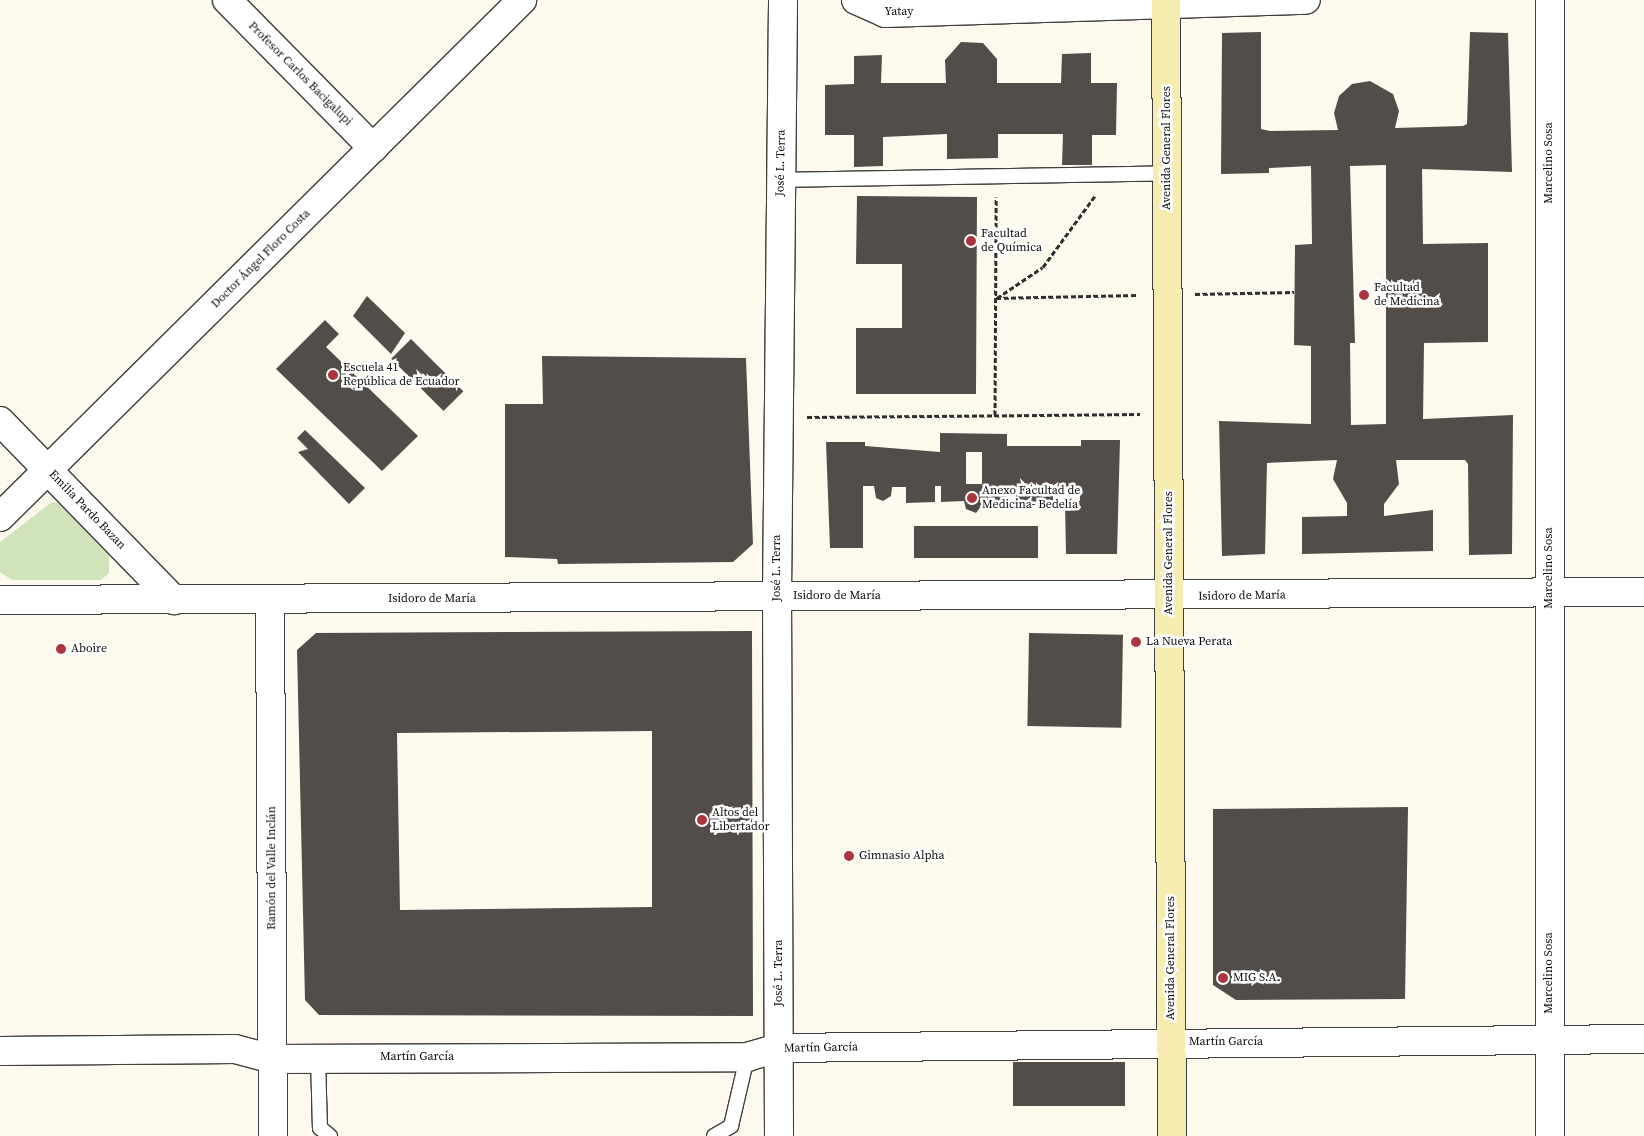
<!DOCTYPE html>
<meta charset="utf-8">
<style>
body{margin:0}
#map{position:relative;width:1644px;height:1136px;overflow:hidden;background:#fdf9ed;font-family:"Source Serif 4",serif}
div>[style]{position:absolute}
.green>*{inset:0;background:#d1e3bb}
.building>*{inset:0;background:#534d4a;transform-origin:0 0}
.path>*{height:3px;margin-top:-1.5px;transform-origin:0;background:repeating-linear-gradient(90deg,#2e2e2e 0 5px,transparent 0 7.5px)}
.roads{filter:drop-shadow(1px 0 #3f3f3f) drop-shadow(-1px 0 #3f3f3f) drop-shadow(0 1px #3f3f3f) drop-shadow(0 -1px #3f3f3f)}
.service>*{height:14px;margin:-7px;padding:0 7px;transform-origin:7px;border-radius:7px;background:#fff}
.minor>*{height:28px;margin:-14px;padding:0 14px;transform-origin:14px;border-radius:14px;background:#fff}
.tertiary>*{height:28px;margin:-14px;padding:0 14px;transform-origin:14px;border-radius:14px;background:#fff}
.secondary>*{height:28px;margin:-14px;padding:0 14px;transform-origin:14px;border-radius:14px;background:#f6ecaf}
.dots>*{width:14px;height:14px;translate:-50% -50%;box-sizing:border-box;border:2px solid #fff;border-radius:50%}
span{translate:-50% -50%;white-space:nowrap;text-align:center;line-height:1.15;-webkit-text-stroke:5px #fff;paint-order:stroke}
.street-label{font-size:12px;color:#0c0c0c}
.poi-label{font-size:12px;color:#0c0c0c}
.left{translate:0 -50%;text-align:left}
</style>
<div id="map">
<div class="green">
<i style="clip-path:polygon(52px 502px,60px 503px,109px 552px,109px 573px,101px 580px,12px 580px,0 572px,0 542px)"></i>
</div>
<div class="building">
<i style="clip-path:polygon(evenodd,1261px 32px,1261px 129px,1270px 131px,1338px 130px,1334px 113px,1339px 96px,1352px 84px,1370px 81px,1393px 94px,1399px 111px,1395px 128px,1463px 126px,1467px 124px,1470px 32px,1508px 33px,1512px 172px,1422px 169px,1423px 244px,1488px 243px,1488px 342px,1424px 343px,1423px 419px,1513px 415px,1512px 554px,1469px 555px,1468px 464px,1465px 460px,1396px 460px,1399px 484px,1384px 504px,1384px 516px,1433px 510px,1433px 551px,1302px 554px,1302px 517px,1347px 516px,1347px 503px,1333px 479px,1337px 460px,1267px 463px,1265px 554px,1222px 556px,1219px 421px,1311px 424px,1311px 346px,1294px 345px,1295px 245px,1312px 244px,1311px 166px,1269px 168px,1269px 173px,1221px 174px,1222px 33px,1261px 32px,1386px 165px,1386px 424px,1351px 425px,1350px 343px,1355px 343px,1350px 166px,1386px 165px)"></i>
<i style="clip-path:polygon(961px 42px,983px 43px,997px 59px,997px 83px,1061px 83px,1062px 54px,1091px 53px,1091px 83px,1117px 83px,1116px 135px,1092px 135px,1092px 165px,1062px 165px,1063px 134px,998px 134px,998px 158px,947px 159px,947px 134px,883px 137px,883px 166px,854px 167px,854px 135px,825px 135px,825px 85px,854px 84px,854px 56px,882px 55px,881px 83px,946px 83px,945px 60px)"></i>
<i style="clip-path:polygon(857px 196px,977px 197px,976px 394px,856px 394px,856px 328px,902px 328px,902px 264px,856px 264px)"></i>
<i style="clip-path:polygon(367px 296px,405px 333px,391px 354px,353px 316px)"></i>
<i style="clip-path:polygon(325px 320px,339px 334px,326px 347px,418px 436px,382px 471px,276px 369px)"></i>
<i style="left:411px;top:339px;width:74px;height:28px;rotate:45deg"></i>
<i style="clip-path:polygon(542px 356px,746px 358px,753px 544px,733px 562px,558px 564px,557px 559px,505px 557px,505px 404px,543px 404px)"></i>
<i style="clip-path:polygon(305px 430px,365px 488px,349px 504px,298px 452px,308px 449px,297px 438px)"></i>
<i style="clip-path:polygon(evenodd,940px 433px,1007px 434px,1007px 446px,1081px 446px,1081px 440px,1120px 440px,1117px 554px,1066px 554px,1065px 501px,1080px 501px,1080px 487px,1053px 486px,1053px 505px,1016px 505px,1016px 488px,1007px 488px,1006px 501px,985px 501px,976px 513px,966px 509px,964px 501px,941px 502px,941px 486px,935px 486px,935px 502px,906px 503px,906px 487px,892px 487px,891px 496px,883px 501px,876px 498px,874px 486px,863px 486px,863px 548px,830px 548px,826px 442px,865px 442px,865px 446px,940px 452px,940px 433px,966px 452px,982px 452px,982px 484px,966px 484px,966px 452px)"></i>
<i style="left:1038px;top:526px;width:32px;height:124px;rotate:90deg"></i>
<i style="clip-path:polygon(evenodd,752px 631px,753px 1016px,319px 1015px,305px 1000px,297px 650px,316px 633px,752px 631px,652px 731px,652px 907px,400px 910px,397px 733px,652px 731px)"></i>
<i style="left:1029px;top:633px;width:94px;height:93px;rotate:1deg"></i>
<i style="clip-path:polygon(1408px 807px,1405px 999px,1236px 1000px,1213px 985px,1213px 809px)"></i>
<i style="left:1125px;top:1062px;width:44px;height:112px;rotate:90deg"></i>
</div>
<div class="path">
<i style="left:1195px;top:294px;width:99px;rotate:-1.2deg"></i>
<i style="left:996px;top:298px;width:142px;rotate:-1.2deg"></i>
<i style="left:997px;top:298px;width:55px;rotate:-34deg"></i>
<i style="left:1043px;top:267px;width:88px;rotate:-53.8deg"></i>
<i style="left:995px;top:415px;width:218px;rotate:-89.7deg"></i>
<i style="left:807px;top:417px;width:333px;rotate:-0.5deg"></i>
</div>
<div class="roads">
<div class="service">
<i style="left:781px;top:180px;width:386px;rotate:-1deg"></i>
<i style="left:318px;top:1058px;width:70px;rotate:88.4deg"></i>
<i style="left:320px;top:1128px;width:13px;rotate:39deg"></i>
<i style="left:714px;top:1136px;width:20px;rotate:-30deg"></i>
<i style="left:731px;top:1126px;width:71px;rotate:-76.9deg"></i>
</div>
<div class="minor">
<i style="left:227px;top:0;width:208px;rotate:45.4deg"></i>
<i style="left:0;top:421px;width:250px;rotate:45.8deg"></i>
<i style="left:0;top:517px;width:735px;rotate:-44.72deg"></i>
<i style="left:0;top:600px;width:1644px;rotate:-0.28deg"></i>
<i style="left:270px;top:601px;width:535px;rotate:89.68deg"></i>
<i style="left:0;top:1051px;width:235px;rotate:-0.5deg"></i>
<i style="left:235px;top:1049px;width:39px;rotate:15deg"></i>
<i style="left:273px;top:1059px;width:474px;rotate:-0.2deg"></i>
<i style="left:747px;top:1057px;width:33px;rotate:-16deg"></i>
<i style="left:779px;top:1048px;width:865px;rotate:-0.6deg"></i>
</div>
<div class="tertiary">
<i style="left:856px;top:0;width:32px;rotate:24deg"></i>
<i style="left:885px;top:13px;width:421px;rotate:-1.8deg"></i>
<i style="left:1550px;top:0;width:1136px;rotate:90deg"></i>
<i style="left:779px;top:1136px;width:540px;rotate:-90.21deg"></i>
<i style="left:777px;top:596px;width:596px;rotate:-89.42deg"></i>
</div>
<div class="secondary">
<i style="left:1166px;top:0;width:1136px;rotate:89.7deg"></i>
</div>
</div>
<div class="dots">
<i style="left:971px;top:241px;background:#ac343d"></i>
<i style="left:1364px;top:295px;background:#ac343d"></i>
<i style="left:333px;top:375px;background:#ac343d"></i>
<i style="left:972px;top:498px;background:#ac343d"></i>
<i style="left:1136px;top:642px;background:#ac343d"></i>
<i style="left:61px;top:649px;background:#ac343d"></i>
<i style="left:702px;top:820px;background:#ac343d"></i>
<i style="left:849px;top:856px;background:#ac343d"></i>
<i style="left:1223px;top:978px;background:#ac343d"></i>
</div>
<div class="street-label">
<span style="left:899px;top:12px">Yatay</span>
<span style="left:300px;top:74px;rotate:45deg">Profesor Carlos Bacigalupi</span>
<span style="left:1167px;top:148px;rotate:-90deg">Avenida General Flores</span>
<span style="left:781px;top:163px;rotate:-89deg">José L. Terra</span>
<span style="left:1549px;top:163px;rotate:-90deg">Marcelino Sosa</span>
<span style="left:261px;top:259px;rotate:-45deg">Doctor Ángel Floro Costa</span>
<span style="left:87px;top:510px;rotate:46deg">Emilia Pardo Bazan</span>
<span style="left:1169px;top:553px;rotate:-90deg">Avenida General Flores</span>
<span style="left:777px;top:568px;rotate:-90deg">José L. Terra</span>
<span style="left:1549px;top:568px;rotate:-90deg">Marcelino Sosa</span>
<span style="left:837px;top:596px">Isidoro de María</span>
<span style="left:1242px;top:596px;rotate:-1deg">Isidoro de María</span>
<span style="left:432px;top:599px">Isidoro de María</span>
<span style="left:272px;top:868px;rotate:-90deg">Ramón del Valle Inclán</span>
<span style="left:1171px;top:958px;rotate:-90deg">Avenida General Flores</span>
<span style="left:779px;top:973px;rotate:-90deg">José L. Terra</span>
<span style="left:1549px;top:973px;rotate:-90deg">Marcelino Sosa</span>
<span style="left:1226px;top:1042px">Martín García</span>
<span style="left:821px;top:1048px;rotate:-1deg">Martín García</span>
<span style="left:417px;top:1057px">Martín García</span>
</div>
<div class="poi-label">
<span class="left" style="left:981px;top:241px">Facultad<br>de Química</span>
<span class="left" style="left:1374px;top:295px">Facultad<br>de Medicina</span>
<span class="left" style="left:343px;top:375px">Escuela 41<br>República de Ecuador</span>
<span class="left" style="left:982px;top:498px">Anexo Facultad de<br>Medicina- Bedelía</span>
<span class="left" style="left:1146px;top:642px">La Nueva Perata</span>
<span class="left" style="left:71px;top:649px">Aboire</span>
<span class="left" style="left:712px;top:820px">Altos del<br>Libertador</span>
<span class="left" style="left:859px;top:856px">Gimnasio Alpha</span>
<span class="left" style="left:1233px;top:978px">MIG S.A.</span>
</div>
</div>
